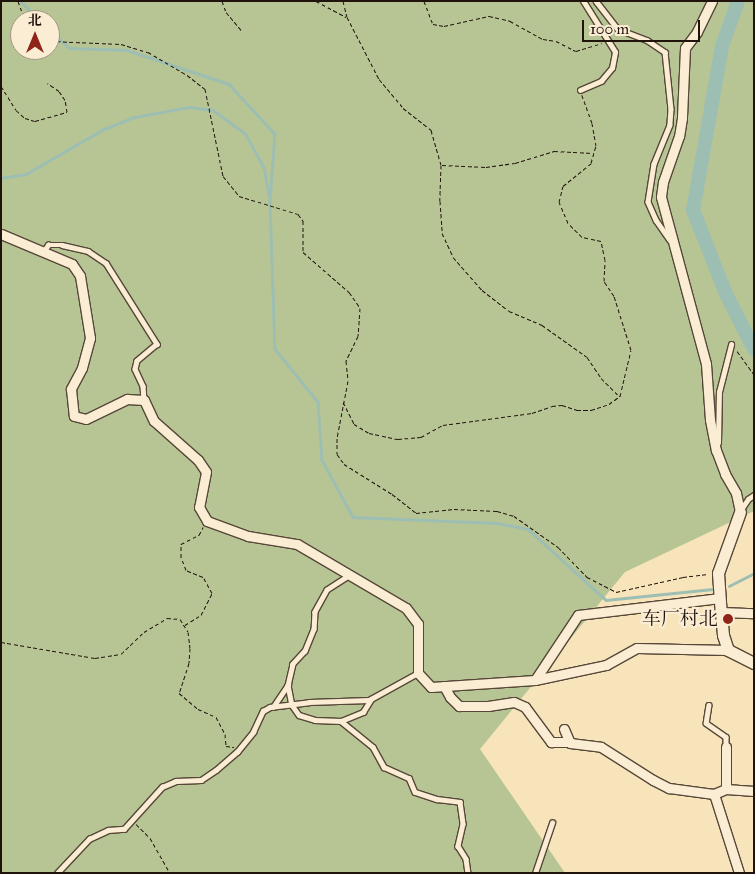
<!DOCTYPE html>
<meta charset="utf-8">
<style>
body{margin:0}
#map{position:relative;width:755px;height:874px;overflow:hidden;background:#f8e4bb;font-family:"IM FELL Great Primer","Noto Serif SC",serif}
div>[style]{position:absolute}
.green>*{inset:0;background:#b7c595}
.stream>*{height:2.5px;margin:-1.25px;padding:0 1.25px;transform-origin:1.25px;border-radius:1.25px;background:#9dbeb2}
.river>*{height:14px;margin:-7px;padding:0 7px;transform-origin:7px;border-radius:7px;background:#9dbeb2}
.path>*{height:1px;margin-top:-0.5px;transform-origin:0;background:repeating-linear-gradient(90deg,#20130c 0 4px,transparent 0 6.5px)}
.roads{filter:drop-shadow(1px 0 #564738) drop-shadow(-1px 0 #564738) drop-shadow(0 1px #564738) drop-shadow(0 -1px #564738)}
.service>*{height:4.5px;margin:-2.25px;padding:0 2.25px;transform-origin:2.25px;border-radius:2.25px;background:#faedd3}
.minor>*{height:9px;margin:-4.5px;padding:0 4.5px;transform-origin:4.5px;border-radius:4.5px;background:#faedd3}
.tertiary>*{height:11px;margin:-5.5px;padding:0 5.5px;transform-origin:5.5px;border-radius:5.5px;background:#faedd3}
.dots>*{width:14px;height:14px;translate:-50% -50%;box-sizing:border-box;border:2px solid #faedd3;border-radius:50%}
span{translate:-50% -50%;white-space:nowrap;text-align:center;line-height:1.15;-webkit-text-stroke:4.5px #faedd3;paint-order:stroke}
.poi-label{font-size:19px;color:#20130c}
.right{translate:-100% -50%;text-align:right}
.frame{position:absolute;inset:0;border:2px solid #20130c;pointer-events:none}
.north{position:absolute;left:10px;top:10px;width:50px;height:50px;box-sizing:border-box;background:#faedd3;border:1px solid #a39683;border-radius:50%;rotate:0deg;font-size:14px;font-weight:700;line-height:20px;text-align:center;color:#20130c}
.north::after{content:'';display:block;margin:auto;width:18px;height:22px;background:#8f2418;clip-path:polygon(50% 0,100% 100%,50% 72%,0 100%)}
.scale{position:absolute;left:582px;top:20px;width:118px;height:22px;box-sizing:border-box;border:2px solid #20130c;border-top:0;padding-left:6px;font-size:15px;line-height:18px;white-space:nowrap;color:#20130c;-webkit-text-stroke:4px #faedd3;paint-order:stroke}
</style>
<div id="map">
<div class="green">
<i style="clip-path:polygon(evenodd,1px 1px,754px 1px,754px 511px,625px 572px,480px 749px,565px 873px,1px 873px,1px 1px,20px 20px,50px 20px,50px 50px,20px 50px,20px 20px)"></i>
</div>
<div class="stream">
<i style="left:21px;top:1px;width:26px;rotate:47deg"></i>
<i style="left:50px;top:30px;width:26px;rotate:43deg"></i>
<i style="left:69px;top:48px;width:58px;rotate:2deg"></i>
<i style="left:127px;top:50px;width:108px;rotate:18.4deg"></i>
<i style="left:229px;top:84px;width:68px;rotate:47.4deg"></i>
<i style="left:275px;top:134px;width:67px;rotate:94.3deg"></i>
<i style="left:270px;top:201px;width:148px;rotate:88.1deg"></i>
<i style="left:275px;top:349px;width:68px;rotate:50.9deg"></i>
<i style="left:318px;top:402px;width:58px;rotate:86.1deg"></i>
<i style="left:322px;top:460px;width:65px;rotate:61.5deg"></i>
<i style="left:353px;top:517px;width:144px;rotate:2.4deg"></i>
<i style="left:497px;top:523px;width:32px;rotate:11deg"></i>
<i style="left:528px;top:529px;width:105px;rotate:42.3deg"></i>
<i style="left:606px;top:600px;width:107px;rotate:-5.9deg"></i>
<i style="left:1px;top:178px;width:25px;rotate:-9deg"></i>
<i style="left:26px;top:174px;width:88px;rotate:-30.1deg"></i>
<i style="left:102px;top:130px;width:35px;rotate:-22deg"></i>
<i style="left:135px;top:117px;width:55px;rotate:-10.5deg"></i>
<i style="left:189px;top:107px;width:24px;rotate:7deg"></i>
<i style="left:213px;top:110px;width:39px;rotate:36deg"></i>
<i style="left:245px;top:133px;width:39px;rotate:61deg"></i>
<i style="left:264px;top:167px;width:29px;rotate:80deg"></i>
<i style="left:729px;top:586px;width:28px;rotate:-27deg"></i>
</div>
<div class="river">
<i style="left:738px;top:1px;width:48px;rotate:109.6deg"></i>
<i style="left:722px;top:46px;width:167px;rotate:100deg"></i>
<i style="left:693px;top:210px;width:90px;rotate:68.6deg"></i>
<i style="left:726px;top:294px;width:62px;rotate:63deg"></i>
</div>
<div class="path">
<i style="left:18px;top:1px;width:20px;rotate:70deg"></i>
<i style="left:222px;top:1px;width:12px;rotate:70deg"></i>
<i style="left:226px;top:12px;width:25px;rotate:50deg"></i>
<i style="left:316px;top:1px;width:34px;rotate:28deg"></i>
<i style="left:343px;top:1px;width:16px;rotate:76deg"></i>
<i style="left:347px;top:17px;width:70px;rotate:62.7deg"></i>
<i style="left:379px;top:79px;width:38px;rotate:50deg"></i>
<i style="left:403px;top:108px;width:36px;rotate:38deg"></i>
<i style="left:431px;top:130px;width:36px;rotate:74deg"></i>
<i style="left:441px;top:165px;width:36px;rotate:92deg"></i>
<i style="left:440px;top:201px;width:32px;rotate:86deg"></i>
<i style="left:442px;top:233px;width:26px;rotate:65deg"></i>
<i style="left:453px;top:257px;width:44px;rotate:48.7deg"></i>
<i style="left:482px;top:290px;width:34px;rotate:38deg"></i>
<i style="left:509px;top:311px;width:36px;rotate:23deg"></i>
<i style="left:542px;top:325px;width:55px;rotate:35.4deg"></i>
<i style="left:587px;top:357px;width:25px;rotate:56deg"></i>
<i style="left:601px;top:378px;width:25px;rotate:45deg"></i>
<i style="left:424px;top:1px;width:25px;rotate:69deg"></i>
<i style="left:433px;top:24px;width:11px;rotate:10deg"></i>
<i style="left:444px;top:26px;width:46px;rotate:-12.5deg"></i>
<i style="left:489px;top:16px;width:22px;rotate:13deg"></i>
<i style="left:510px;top:21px;width:38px;rotate:29deg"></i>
<i style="left:543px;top:39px;width:13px;rotate:9deg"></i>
<i style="left:556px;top:41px;width:22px;rotate:27deg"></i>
<i style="left:576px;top:51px;width:27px;rotate:-17deg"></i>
<i style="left:50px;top:41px;width:71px;rotate:2.4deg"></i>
<i style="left:121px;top:44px;width:28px;rotate:17deg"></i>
<i style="left:148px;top:52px;width:45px;rotate:30.5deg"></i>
<i style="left:187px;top:75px;width:23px;rotate:38deg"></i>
<i style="left:205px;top:89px;width:89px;rotate:78.3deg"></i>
<i style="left:223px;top:176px;width:26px;rotate:51deg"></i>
<i style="left:239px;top:196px;width:62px;rotate:17deg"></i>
<i style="left:298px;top:214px;width:9px;rotate:54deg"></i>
<i style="left:303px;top:221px;width:31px;rotate:90deg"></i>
<i style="left:303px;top:252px;width:61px;rotate:41deg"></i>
<i style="left:349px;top:292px;width:19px;rotate:55deg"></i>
<i style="left:360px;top:308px;width:28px;rotate:94deg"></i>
<i style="left:358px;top:336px;width:28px;rotate:116deg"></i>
<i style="left:346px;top:361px;width:20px;rotate:84deg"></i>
<i style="left:348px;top:381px;width:58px;rotate:100.9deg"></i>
<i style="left:337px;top:438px;width:16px;rotate:90deg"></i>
<i style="left:337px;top:454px;width:12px;rotate:55deg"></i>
<i style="left:344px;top:464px;width:57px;rotate:32deg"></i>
<i style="left:392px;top:494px;width:31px;rotate:38deg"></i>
<i style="left:416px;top:513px;width:38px;rotate:-6deg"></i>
<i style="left:454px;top:509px;width:43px;rotate:2.7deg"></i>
<i style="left:497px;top:511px;width:18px;rotate:16deg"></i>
<i style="left:514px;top:516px;width:54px;rotate:35.2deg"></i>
<i style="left:558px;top:547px;width:42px;rotate:46deg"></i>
<i style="left:587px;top:577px;width:33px;rotate:27deg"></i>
<i style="left:616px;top:592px;width:69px;rotate:-12.6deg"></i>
<i style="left:683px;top:577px;width:25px;rotate:-7deg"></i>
<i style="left:1px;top:86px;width:28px;rotate:58deg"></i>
<i style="left:16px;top:110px;width:12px;rotate:42deg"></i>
<i style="left:25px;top:118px;width:10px;rotate:17deg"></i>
<i style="left:35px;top:121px;width:33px;rotate:-16deg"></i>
<i style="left:67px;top:112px;width:12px;rotate:-99deg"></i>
<i style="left:65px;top:100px;width:11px;rotate:-124deg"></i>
<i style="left:59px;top:91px;width:14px;rotate:-146deg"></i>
<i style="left:442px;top:165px;width:44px;rotate:2.6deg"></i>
<i style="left:486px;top:167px;width:29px;rotate:-8deg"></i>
<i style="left:515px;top:163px;width:41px;rotate:-17.1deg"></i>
<i style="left:554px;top:151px;width:39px;rotate:3deg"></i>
<i style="left:737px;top:351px;width:29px;rotate:54deg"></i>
<i style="left:343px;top:402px;width:25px;rotate:63deg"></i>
<i style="left:354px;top:424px;width:17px;rotate:31deg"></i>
<i style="left:369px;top:433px;width:30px;rotate:12deg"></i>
<i style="left:398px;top:439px;width:23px;rotate:-5deg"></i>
<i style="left:421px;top:437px;width:25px;rotate:-29deg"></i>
<i style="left:443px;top:425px;width:90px;rotate:-7.7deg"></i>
<i style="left:532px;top:413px;width:21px;rotate:-19deg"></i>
<i style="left:552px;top:406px;width:10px;rotate:-6deg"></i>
<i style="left:562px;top:405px;width:16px;rotate:18deg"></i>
<i style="left:577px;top:410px;width:14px"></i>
<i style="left:591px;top:410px;width:19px;rotate:-18deg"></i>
<i style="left:609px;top:404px;width:14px;rotate:-36deg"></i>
<i style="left:620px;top:396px;width:47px;rotate:-76.6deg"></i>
<i style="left:631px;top:350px;width:57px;rotate:-107.5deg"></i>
<i style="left:614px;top:296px;width:18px;rotate:-124deg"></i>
<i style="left:604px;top:281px;width:21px;rotate:-87deg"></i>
<i style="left:605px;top:260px;width:19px;rotate:-102deg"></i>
<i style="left:601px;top:241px;width:19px;rotate:-168deg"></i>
<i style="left:582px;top:237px;width:20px;rotate:-135deg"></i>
<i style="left:568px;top:223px;width:23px;rotate:-113deg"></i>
<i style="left:559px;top:202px;width:16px;rotate:-76deg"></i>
<i style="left:563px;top:186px;width:36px;rotate:-39deg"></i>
<i style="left:591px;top:163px;width:18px;rotate:-74deg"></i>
<i style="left:596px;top:146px;width:23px;rotate:-100deg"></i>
<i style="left:592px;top:123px;width:30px;rotate:-110deg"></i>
<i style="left:185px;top:625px;width:19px;rotate:-32deg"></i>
<i style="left:201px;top:615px;width:25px;rotate:-63deg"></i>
<i style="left:212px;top:593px;width:18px;rotate:-119deg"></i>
<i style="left:203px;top:577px;width:18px;rotate:-158deg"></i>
<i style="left:186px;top:570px;width:14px;rotate:-111deg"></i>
<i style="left:181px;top:557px;width:13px;rotate:-90deg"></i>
<i style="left:181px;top:544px;width:20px;rotate:-27deg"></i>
<i style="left:199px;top:535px;width:9px;rotate:-63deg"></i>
<i style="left:1px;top:642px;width:95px;rotate:9.7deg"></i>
<i style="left:95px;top:658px;width:26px;rotate:-9deg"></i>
<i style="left:121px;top:654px;width:32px;rotate:-44deg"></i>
<i style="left:144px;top:632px;width:27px;rotate:-31deg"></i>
<i style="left:167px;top:618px;width:13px;rotate:4deg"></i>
<i style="left:180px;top:619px;width:15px;rotate:58deg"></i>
<i style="left:188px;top:632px;width:16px;rotate:83deg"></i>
<i style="left:190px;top:648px;width:15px;rotate:94deg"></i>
<i style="left:189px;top:663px;width:32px;rotate:108deg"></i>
<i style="left:179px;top:693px;width:25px;rotate:40deg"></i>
<i style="left:198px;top:709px;width:20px;rotate:24deg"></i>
<i style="left:216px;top:717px;width:19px;rotate:62deg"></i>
<i style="left:225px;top:734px;width:12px;rotate:85deg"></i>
<i style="left:226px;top:746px;width:8px;rotate:7deg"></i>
<i style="left:136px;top:824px;width:20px;rotate:45deg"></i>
<i style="left:150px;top:838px;width:40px;rotate:60.3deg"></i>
</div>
<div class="roads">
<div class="service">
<i style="left:596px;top:1px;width:36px;rotate:52deg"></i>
<i style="left:618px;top:29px;width:31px;rotate:21deg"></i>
<i style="left:647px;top:40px;width:22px;rotate:34deg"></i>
<i style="left:665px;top:52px;width:57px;rotate:84deg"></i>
<i style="left:671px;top:109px;width:16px;rotate:94deg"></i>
<i style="left:670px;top:125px;width:42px;rotate:112.3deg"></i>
<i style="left:654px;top:164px;width:38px;rotate:99deg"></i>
<i style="left:648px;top:202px;width:20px;rotate:66deg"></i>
<i style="left:656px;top:220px;width:24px;rotate:55deg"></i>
<i style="left:580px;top:90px;width:23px;rotate:-23deg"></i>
<i style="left:601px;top:81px;width:17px;rotate:-50deg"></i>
<i style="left:612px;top:68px;width:16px;rotate:-79deg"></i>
<i style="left:615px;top:52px;width:60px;rotate:-122.1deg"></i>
<i style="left:43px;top:252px;width:9px;rotate:-54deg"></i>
<i style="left:48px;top:245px;width:14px"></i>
<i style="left:62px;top:245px;width:27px;rotate:13deg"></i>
<i style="left:88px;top:251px;width:22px;rotate:34deg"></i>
<i style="left:106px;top:263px;width:96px;rotate:57.8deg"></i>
<i style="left:157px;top:344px;width:26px;rotate:140deg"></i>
<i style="left:137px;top:361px;width:8px;rotate:104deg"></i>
<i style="left:135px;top:369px;width:19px;rotate:65deg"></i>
<i style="left:143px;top:386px;width:14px;rotate:86deg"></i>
<i style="left:718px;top:443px;width:51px;rotate:-88.9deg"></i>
<i style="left:719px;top:392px;width:49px;rotate:-75.7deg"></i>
<i style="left:740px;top:511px;width:14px;rotate:-56deg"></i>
<i style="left:748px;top:499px;width:7px;rotate:-34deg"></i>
<i style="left:350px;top:575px;width:27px;rotate:147deg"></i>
<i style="left:327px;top:590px;width:25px;rotate:119deg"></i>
<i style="left:315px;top:612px;width:17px;rotate:93deg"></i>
<i style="left:314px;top:629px;width:24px;rotate:112deg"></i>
<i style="left:305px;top:651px;width:18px;rotate:133deg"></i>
<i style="left:293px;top:664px;width:22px;rotate:103deg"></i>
<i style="left:288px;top:685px;width:20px;rotate:79deg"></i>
<i style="left:292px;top:705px;width:12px;rotate:55deg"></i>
<i style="left:299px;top:715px;width:17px;rotate:17deg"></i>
<i style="left:315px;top:720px;width:26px;rotate:2deg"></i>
<i style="left:341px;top:721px;width:24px;rotate:-22deg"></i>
<i style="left:363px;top:712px;width:15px;rotate:-58deg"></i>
<i style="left:709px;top:705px;width:18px;rotate:99deg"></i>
<i style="left:706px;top:723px;width:24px;rotate:35deg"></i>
<i style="left:726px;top:737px;width:10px;rotate:90deg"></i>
<i style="left:273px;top:707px;width:27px;rotate:-56deg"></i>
<i style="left:341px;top:721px;width:41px;rotate:39.1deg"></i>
<i style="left:373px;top:747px;width:23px;rotate:61deg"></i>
<i style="left:384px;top:767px;width:27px;rotate:24deg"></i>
<i style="left:409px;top:778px;width:15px;rotate:67deg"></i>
<i style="left:415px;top:792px;width:23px;rotate:18deg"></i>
<i style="left:437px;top:799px;width:23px;rotate:7deg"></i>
<i style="left:460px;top:802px;width:22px;rotate:82deg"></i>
<i style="left:463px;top:824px;width:23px;rotate:103deg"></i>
<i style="left:458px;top:846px;width:15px;rotate:58deg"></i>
<i style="left:466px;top:859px;width:14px;rotate:82deg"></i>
<i style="left:57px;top:873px;width:47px;rotate:-46.7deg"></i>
<i style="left:89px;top:839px;width:21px;rotate:-25deg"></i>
<i style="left:108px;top:830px;width:16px;rotate:-4deg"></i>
<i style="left:124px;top:829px;width:57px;rotate:-47.9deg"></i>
<i style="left:162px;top:787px;width:15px;rotate:-23deg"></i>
<i style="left:176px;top:781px;width:25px;rotate:-2deg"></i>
<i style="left:201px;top:780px;width:18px;rotate:-34deg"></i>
<i style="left:216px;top:770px;width:28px;rotate:-41deg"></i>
<i style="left:237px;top:752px;width:26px;rotate:-51deg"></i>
<i style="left:253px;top:732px;width:23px;rotate:-65deg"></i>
<i style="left:263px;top:711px;width:8px;rotate:-30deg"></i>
<i style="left:270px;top:707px;width:39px;rotate:-7deg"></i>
<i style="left:309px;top:702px;width:60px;rotate:-1.9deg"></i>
<i style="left:369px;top:700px;width:56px;rotate:-28.9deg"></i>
<i style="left:535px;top:873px;width:53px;rotate:-71.2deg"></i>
</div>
<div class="minor">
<i style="left:712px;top:1px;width:34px;rotate:116deg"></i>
<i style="left:697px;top:32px;width:20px;rotate:127deg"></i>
<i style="left:685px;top:48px;width:70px;rotate:92.5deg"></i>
<i style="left:682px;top:118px;width:18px;rotate:99deg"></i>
<i style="left:679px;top:136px;width:49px;rotate:109.2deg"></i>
<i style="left:663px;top:182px;width:15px;rotate:98deg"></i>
<i style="left:661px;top:197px;width:173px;rotate:74.9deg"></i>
<i style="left:706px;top:364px;width:56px;rotate:85.9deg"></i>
<i style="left:710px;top:420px;width:31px;rotate:79deg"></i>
<i style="left:716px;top:450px;width:26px;rotate:69deg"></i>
<i style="left:725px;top:474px;width:22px;rotate:60deg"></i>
<i style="left:736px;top:493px;width:19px;rotate:78deg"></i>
<i style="left:1px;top:234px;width:77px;rotate:22.9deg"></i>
<i style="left:72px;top:264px;width:14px;rotate:56deg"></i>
<i style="left:80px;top:276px;width:63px;rotate:80.8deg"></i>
<i style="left:90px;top:338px;width:31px;rotate:105deg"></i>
<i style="left:82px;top:368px;width:24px;rotate:118deg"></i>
<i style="left:71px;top:389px;width:27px;rotate:84deg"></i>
<i style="left:74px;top:416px;width:12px;rotate:14deg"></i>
<i style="left:86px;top:419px;width:46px;rotate:-26deg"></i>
<i style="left:127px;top:399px;width:17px;rotate:3deg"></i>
<i style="left:144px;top:400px;width:23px;rotate:65deg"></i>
<i style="left:154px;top:421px;width:59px;rotate:41.6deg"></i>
<i style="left:198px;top:460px;width:14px;rotate:56deg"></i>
<i style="left:206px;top:472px;width:36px;rotate:101deg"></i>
<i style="left:199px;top:507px;width:16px;rotate:60deg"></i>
<i style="left:207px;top:521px;width:44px;rotate:20.1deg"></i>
<i style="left:248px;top:536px;width:50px;rotate:9.3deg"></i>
<i style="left:297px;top:544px;width:126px;rotate:30.4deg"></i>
<i style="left:406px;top:608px;width:20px;rotate:53deg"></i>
<i style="left:418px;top:624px;width:49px;rotate:90deg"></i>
<i style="left:418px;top:673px;width:19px;rotate:47deg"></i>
<i style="left:431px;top:687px;width:104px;rotate:-3.9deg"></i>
<i style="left:535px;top:680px;width:73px;rotate:-11.9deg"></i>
<i style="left:606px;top:665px;width:35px;rotate:-29deg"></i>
<i style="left:637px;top:648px;width:91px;rotate:1.3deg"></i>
<i style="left:721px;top:612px;width:33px;rotate:2deg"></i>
<i style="left:535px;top:680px;width:78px;rotate:-56.5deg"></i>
<i style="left:578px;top:615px;width:143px;rotate:-6.8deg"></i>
<i style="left:444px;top:686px;width:13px;rotate:61deg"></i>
<i style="left:450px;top:697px;width:13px;rotate:45deg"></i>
<i style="left:459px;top:706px;width:29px"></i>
<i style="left:488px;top:706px;width:26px;rotate:-9deg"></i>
<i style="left:514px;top:702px;width:12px;rotate:24deg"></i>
<i style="left:525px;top:707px;width:44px;rotate:53.4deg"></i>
<i style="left:551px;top:742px;width:19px"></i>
<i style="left:564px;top:729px;width:15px;rotate:67deg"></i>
<i style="left:570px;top:743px;width:31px;rotate:7deg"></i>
<i style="left:601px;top:747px;width:62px;rotate:32.4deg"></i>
<i style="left:653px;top:780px;width:18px;rotate:27deg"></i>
<i style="left:669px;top:788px;width:45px;rotate:7.6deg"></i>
<i style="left:714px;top:794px;width:13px;rotate:-23deg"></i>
<i style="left:726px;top:789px;width:28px;rotate:4deg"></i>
<i style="left:726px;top:789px;width:42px;rotate:-90deg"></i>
<i style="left:714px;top:794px;width:83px;rotate:72.4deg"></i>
</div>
<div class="tertiary">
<i style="left:740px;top:512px;width:65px;rotate:109.8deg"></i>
<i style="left:718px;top:573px;width:39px;rotate:86deg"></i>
<i style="left:721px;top:612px;width:23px;rotate:85deg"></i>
<i style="left:723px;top:635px;width:16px;rotate:72deg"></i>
<i style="left:728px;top:650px;width:29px;rotate:27deg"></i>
</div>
</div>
<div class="dots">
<i style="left:728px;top:619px;background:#8f2418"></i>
</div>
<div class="poi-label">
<span class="right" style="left:718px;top:619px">车厂村北</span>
</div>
<div class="frame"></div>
<div class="north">北</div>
<div class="scale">100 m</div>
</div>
